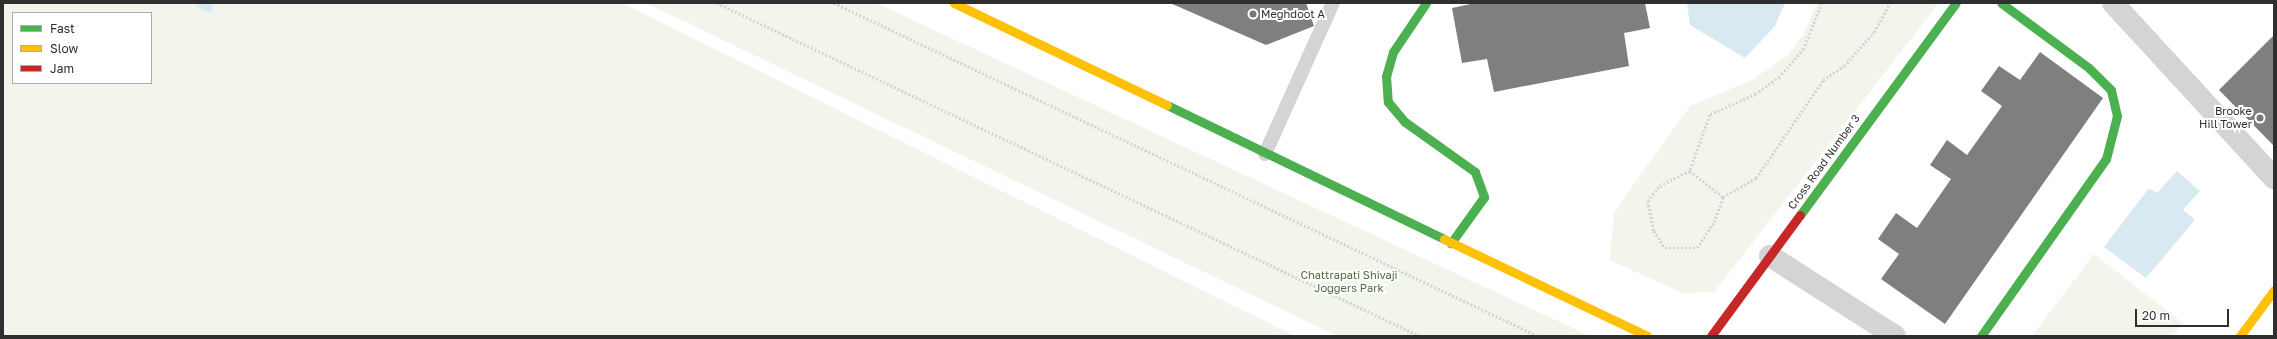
<!DOCTYPE html>
<style>
body{margin:0}
#map{position:relative;width:2277px;height:339px;overflow:hidden;background:#fff;font-family:"Golos Text",sans-serif}
div>[style]{position:absolute}
.green>*{inset:0;background:#f1f5ec}
.water>*{inset:0;background:#d9e9f1}
.stream>*{height:9px;margin:-4.5px;padding:0 4.5px;transform-origin:4.5px;border-radius:4.5px;background:#d9e9f1}
.building>*{inset:0;background:#7f7f7f}
.path>*{height:2.5px;margin-top:-1.25px;transform-origin:0;background:repeating-linear-gradient(90deg,#d4d4d4 0 2px,transparent 0 4px)}
.lane>*{height:14px;margin:-7px;padding:0 7px;transform-origin:7px;border-radius:7px;background:#d4d4d4}
.street>*{height:22px;margin:-11px;padding:0 11px;transform-origin:11px;border-radius:11px;background:#d4d4d4}
.fast>*{height:9px;margin:-4.5px;padding:0 4.5px;transform-origin:4.5px;border-radius:4.5px;background:#4caf50}
.slow>*{height:9px;margin:-4.5px;padding:0 4.5px;transform-origin:4.5px;border-radius:4.5px;background:#ffc107}
.jam>*{height:9px;margin:-4.5px;padding:0 4.5px;transform-origin:4.5px;border-radius:4.5px;background:#c62828}
.dots>*{width:11px;height:11px;translate:-50% -50%;box-sizing:border-box;border:2px solid #fff;border-radius:50%}
span{translate:-50% -50%;white-space:nowrap;text-align:center;line-height:1.15;-webkit-text-stroke:4px #fff;paint-order:stroke}
.poi-label{font-size:11px;color:#2f2f2f}
.left{translate:0 -50%;text-align:left}
.right{translate:-100% -50%;text-align:right}
.street-label{font-size:11px;color:#2f2f2f}
.park-label{font-size:11px;color:#526a3c}
.frame{position:absolute;inset:0;border:4px solid #2f2f2f;pointer-events:none}
.legend{position:absolute;left:12px;top:12px;width:140px;height:72px;box-sizing:border-box;background:#fff;border:1px solid #acacac;margin:0;padding:5px 7px;list-style:none;font-size:12px;color:#2f2f2f}
.legend li{display:flex;align-items:center;gap:8px;height:20px}
.legend b{width:20px;border:1px solid #acacac}
.scale{position:absolute;left:2135px;top:309px;width:94px;height:18px;box-sizing:border-box;border:2px solid #2f2f2f;border-top:0;padding-left:5px;font-size:12px;line-height:14px;white-space:nowrap;color:#2f2f2f;-webkit-text-stroke:3px #fff;paint-order:stroke}
</style>
<div id="map">
<div class="green">
<i style="clip-path:polygon(evenodd,3px 3px,622px 3px,1295px 336px,3px 336px,3px 3px,13px 13px,151px 13px,151px 83px,13px 83px,13px 13px)"></i>
<i style="clip-path:polygon(646px 3px,876px 3px,1590px 336px,1337px 336px)"></i>
<i style="clip-path:polygon(1817px 3px,1939px 3px,1714px 292px,1682px 293px,1610px 260px,1614px 212px,1690px 106px,1752px 80px,1788px 55px,1804px 33px)"></i>
<i style="clip-path:polygon(2094px 254px,2183px 323px,2172px 336px,2032px 336px)"></i>
</div>
<div class="water">
<i style="clip-path:polygon(1687px 3px,1785px 3px,1775px 26px,1745px 58px,1690px 25px)"></i>
<i style="clip-path:polygon(2177px 171px,2200px 191px,2183px 210px,2195px 220px,2146px 278px,2104px 247px,2149px 188px,2157px 193px)"></i>
</div>
<div class="stream">
<i style="left:200px;top:3px;width:9px;rotate:27deg"></i>
</div>
<div class="building">
<i style="clip-path:polygon(1170px 3px,1306px 3px,1314px 26px,1266px 45px)"></i>
<i style="clip-path:polygon(1475px 3px,1645px 3px,1650px 28px,1624px 33px,1629px 66px,1494px 92px,1487px 59px,1462px 63px,1452px 8px)"></i>
<i style="clip-path:polygon(2274px 35px,2274px 146px,2219px 90px)"></i>
<i style="clip-path:polygon(2040px 52px,2103px 98px,1945px 324px,1881px 279px,1899px 254px,1878px 239px,1896px 213px,1917px 228px,1951px 179px,1930px 165px,1947px 140px,1967px 155px,2002px 106px,1981px 91px,1999px 66px,2020px 80px)"></i>
</div>
<div class="path">
<i style="left:717px;top:3px;width:778px;rotate:25.35deg"></i>
<i style="left:834px;top:3px;width:779px;rotate:25.31deg"></i>
<i style="left:1822px;top:3px;width:49px;rotate:111.4deg"></i>
<i style="left:1804px;top:49px;width:37px;rotate:131deg"></i>
<i style="left:1780px;top:77px;width:29px;rotate:145deg"></i>
<i style="left:1756px;top:94px;width:51px;rotate:155.5deg"></i>
<i style="left:1710px;top:115px;width:59px;rotate:109.7deg"></i>
<i style="left:1690px;top:171px;width:35px;rotate:153deg"></i>
<i style="left:1659px;top:187px;width:18px;rotate:128deg"></i>
<i style="left:1648px;top:201px;width:31px;rotate:79deg"></i>
<i style="left:1654px;top:231px;width:20px;rotate:57deg"></i>
<i style="left:1665px;top:248px;width:32px"></i>
<i style="left:1697px;top:248px;width:31px;rotate:-57deg"></i>
<i style="left:1714px;top:222px;width:27px;rotate:-70deg"></i>
<i style="left:1723px;top:197px;width:38px;rotate:-30deg"></i>
<i style="left:1756px;top:178px;width:119px;rotate:-55.6deg"></i>
<i style="left:1823px;top:80px;width:25px;rotate:-34deg"></i>
<i style="left:1844px;top:66px;width:45px;rotate:-48.6deg"></i>
<i style="left:1874px;top:32px;width:33px;rotate:-61deg"></i>
<i style="left:1690px;top:171px;width:42px;rotate:38.2deg"></i>
</div>
<div class="lane">
<i style="left:1265px;top:154px;width:166px;rotate:-65.8deg"></i>
</div>
<div class="street">
<i style="left:2113px;top:3px;width:238px;rotate:47.4deg"></i>
<i style="left:1770px;top:256px;width:148px;rotate:32.6deg"></i>
</div>
<div class="fast">
<i style="left:1426px;top:3px;width:59px;rotate:124deg"></i>
<i style="left:1393px;top:52px;width:25px;rotate:106deg"></i>
<i style="left:1386px;top:76px;width:26px;rotate:86deg"></i>
<i style="left:1388px;top:102px;width:26px;rotate:50deg"></i>
<i style="left:1405px;top:122px;width:86px;rotate:35.5deg"></i>
<i style="left:1475px;top:172px;width:27px;rotate:70deg"></i>
<i style="left:1484px;top:197px;width:57px;rotate:125.7deg"></i>
<i style="left:1167px;top:105px;width:308px;rotate:25.8deg"></i>
<i style="left:1800px;top:215px;width:263px;rotate:-53.7deg"></i>
<i style="left:1981px;top:336px;width:217px;rotate:-54.8deg"></i>
<i style="left:2106px;top:159px;width:44px;rotate:-75.7deg"></i>
<i style="left:2117px;top:116px;width:27px;rotate:-103deg"></i>
<i style="left:2111px;top:90px;width:31px;rotate:-135deg"></i>
<i style="left:2089px;top:68px;width:109px;rotate:-143.5deg"></i>
</div>
<div class="slow">
<i style="left:954px;top:3px;width:236px;rotate:25.6deg"></i>
<i style="left:1444px;top:239px;width:225px;rotate:25.5deg"></i>
<i style="left:2240px;top:336px;width:57px;rotate:-53.5deg"></i>
</div>
<div class="jam">
<i style="left:1711px;top:336px;width:150px;rotate:-53.7deg"></i>
</div>
<div class="dots">
<i style="left:1253px;top:14px;background:#787878"></i>
<i style="left:2260px;top:118px;background:#787878"></i>
</div>
<div class="poi-label">
<span class="left" style="left:1261px;top:14px">Meghdoot A</span>
<span class="right" style="left:2252px;top:118px">Brooke<br>Hill Tower</span>
</div>
<div class="street-label">
<span style="left:1824px;top:162px;rotate:-54deg">Cross Road Number 3</span>
</div>
<div class="park-label">
<span style="left:1349px;top:282px">Chattrapati Shivaji<br>Joggers Park</span>
</div>
<div class="frame"></div>
<ul class="legend">
<li><b style="height:5px;background:#4caf50"></b>Fast</li>
<li><b style="height:5px;background:#ffc107"></b>Slow</li>
<li><b style="height:5px;background:#c62828"></b>Jam</li>
</ul>
<div class="scale">20 m</div>
</div>
